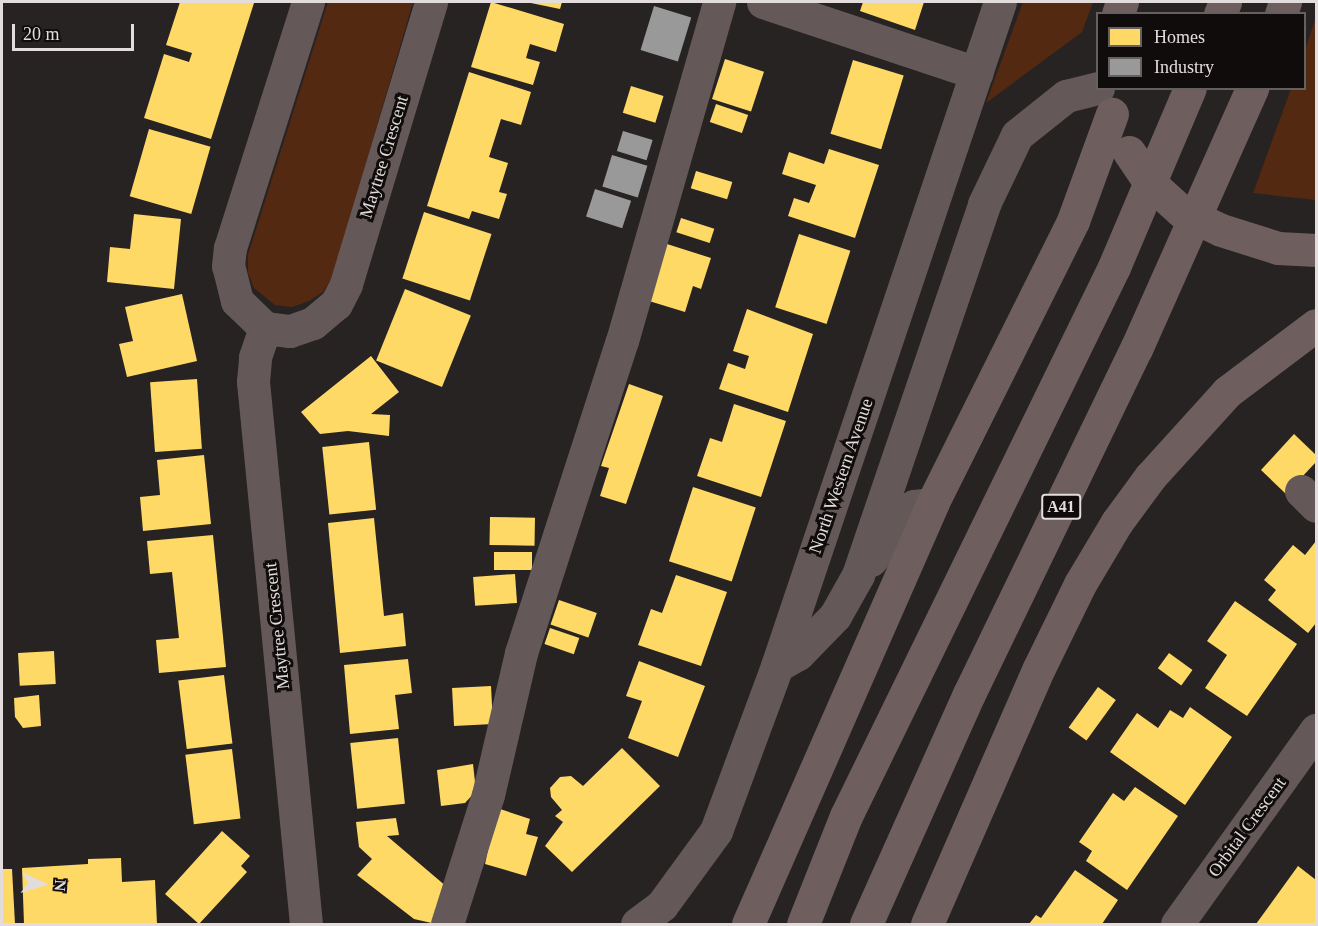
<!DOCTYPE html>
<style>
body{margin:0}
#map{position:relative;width:1318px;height:926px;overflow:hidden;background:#282323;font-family:Georgia,serif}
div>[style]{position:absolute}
.green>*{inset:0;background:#542911}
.homes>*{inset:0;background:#ffd966;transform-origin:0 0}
.industry>*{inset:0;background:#999;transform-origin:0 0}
.minor>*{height:33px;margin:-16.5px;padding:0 16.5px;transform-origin:16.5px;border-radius:16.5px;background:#645958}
.highway>*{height:33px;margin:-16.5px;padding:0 16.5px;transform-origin:16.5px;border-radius:16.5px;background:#6e5f5e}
.highway-bridge>*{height:33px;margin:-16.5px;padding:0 16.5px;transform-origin:16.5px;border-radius:16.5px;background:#6e5f5e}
span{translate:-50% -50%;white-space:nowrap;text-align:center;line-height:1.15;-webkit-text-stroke:6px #100c0c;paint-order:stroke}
.shield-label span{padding:2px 4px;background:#100c0c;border:2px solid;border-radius:4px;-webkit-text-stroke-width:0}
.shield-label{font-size:16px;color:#e3dcdd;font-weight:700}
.street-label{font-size:18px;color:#e3dcdd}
.frame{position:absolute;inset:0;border:3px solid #e3dcdd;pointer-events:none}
.legend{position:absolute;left:1096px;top:12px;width:210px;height:78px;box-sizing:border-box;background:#100c0c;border:2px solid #645f60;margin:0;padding:8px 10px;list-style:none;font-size:18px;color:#e3dcdd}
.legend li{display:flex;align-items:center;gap:12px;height:30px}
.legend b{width:30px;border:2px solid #645f60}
.north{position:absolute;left:12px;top:854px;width:60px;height:60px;-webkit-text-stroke:4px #100c0c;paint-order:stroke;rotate:94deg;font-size:16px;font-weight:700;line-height:24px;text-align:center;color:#e3dcdd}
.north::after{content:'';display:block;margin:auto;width:21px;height:27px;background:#e3dcdd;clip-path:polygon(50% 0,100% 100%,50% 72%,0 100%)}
.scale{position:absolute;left:12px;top:24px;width:122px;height:27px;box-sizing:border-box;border:3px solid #e3dcdd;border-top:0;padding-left:8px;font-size:18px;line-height:21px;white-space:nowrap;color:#e3dcdd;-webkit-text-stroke:4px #100c0c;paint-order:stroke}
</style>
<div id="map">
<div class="green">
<i style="clip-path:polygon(328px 2px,413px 2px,333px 276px,323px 292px,309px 301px,292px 307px,275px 305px,254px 288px,248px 273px,248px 255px)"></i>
<i style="clip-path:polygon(1023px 2px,1093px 2px,1082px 32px,986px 103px)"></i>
<i style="clip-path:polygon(1316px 17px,1316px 200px,1253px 193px,1291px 89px,1304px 88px,1305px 50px)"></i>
</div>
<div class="homes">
<i style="clip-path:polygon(180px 2px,254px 3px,211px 139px,144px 118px,164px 54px,189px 62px,192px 53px,166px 45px)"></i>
<i style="clip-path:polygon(491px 2px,564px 24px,556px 52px,530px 44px,526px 58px,540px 62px,533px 85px,471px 67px)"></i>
<i style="clip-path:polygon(526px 2px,562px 2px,560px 9px)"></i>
<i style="clip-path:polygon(863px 2px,924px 2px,915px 30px,860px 11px)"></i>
<i style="left:725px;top:59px;width:41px;height:42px;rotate:18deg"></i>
<i style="left:853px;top:60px;width:53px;height:77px;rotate:17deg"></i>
<i style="clip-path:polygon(469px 72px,531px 92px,521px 125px,501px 119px,489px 157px,508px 163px,499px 192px,507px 194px,499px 219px,472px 211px,469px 219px,427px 206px)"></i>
<i style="left:631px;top:86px;width:34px;height:28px;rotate:17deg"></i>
<i style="left:716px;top:104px;width:34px;height:19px;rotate:19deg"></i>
<i style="left:149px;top:129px;width:64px;height:70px;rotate:16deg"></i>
<i style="clip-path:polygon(829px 149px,879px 165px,855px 238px,788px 216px,794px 198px,809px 203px,816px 185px,782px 174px,789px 152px,824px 164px)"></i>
<i style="left:696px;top:171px;width:38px;height:18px;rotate:17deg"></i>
<i style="left:424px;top:212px;width:71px;height:70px;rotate:18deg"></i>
<i style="clip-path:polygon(134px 214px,181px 219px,174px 289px,107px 282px,110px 247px,130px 249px)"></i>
<i style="left:681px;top:218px;width:35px;height:15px;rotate:18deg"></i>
<i style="left:799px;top:234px;width:54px;height:77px;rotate:18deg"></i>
<i style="clip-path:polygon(667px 244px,711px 258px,701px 289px,693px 286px,685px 312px,649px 301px)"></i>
<i style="left:405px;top:289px;width:71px;height:77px;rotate:22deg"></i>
<i style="clip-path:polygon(182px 294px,197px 361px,127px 377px,119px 344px,133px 341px,125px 307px)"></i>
<i style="clip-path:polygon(747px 309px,813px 334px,788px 412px,719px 389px,728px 363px,745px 369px,749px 356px,733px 351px)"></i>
<i style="clip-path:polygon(371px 356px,399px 392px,371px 414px,390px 415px,389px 436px,348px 431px,320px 434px,301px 412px)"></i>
<i style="left:197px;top:379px;width:70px;height:47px;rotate:86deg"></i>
<i style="clip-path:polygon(629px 384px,663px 396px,626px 504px,600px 496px,609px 468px,601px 466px)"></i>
<i style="clip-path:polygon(734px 404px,786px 421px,761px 497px,697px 476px,710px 438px,722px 442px)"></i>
<i style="clip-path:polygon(1294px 434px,1316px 455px,1316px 462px,1286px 494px,1261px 470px)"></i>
<i style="left:369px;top:442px;width:68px;height:47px;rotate:84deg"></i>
<i style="clip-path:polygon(204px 455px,211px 524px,143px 531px,140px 497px,160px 495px,157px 460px)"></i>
<i style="left:693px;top:487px;width:66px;height:78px;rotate:18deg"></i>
<i style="left:490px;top:517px;width:45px;height:28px;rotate:1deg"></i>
<i style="clip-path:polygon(374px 518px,384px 616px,403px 613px,406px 646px,340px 653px,328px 523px)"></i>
<i style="clip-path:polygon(213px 535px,226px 667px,159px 673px,156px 640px,179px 638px,172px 572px,150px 574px,147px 541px)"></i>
<i style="clip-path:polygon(1316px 541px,1316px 623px,1308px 633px,1268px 600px,1276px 590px,1264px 580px,1293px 545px,1305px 555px)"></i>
<i style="left:532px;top:552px;width:18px;height:38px;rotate:90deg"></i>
<i style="left:515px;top:574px;width:29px;height:42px;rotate:86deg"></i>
<i style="clip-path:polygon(676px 575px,727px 592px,701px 666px,638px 645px,651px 609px,662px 613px)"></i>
<i style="left:559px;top:600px;width:40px;height:26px;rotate:19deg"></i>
<i style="clip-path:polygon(1235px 601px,1297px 644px,1247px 716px,1205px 688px,1227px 655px,1207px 641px)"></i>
<i style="left:550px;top:628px;width:31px;height:17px;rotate:19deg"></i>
<i style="left:54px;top:651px;width:33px;height:36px;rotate:87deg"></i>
<i style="left:1169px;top:653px;width:29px;height:19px;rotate:36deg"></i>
<i style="clip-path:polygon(408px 659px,412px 693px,395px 695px,399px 729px,350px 734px,344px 665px)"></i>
<i style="clip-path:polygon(639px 661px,705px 686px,678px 757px,628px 738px,642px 701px,626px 696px)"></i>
<i style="left:224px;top:675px;width:69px;height:46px;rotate:83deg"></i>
<i style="left:491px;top:686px;width:38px;height:39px;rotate:87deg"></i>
<i style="left:1098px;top:687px;width:22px;height:50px;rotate:36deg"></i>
<i style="clip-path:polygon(39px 695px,41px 726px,23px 728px,15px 717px,14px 698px)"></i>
<i style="clip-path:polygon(1190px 707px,1232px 737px,1185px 805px,1110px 752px,1137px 713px,1158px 728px,1170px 710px,1183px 718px)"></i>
<i style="left:398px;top:738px;width:66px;height:48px;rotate:84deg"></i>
<i style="clip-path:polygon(622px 748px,660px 786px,572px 872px,545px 846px,563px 822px,555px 816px,562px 810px,551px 797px,550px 788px,560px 777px,571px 776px,583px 786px)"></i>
<i style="left:232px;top:749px;width:70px;height:47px;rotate:83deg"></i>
<i style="clip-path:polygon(473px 764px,476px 791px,465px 803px,441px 806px,437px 770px)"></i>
<i style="clip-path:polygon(1135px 787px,1178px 816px,1127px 890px,1086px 861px,1092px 851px,1079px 842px,1113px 793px,1124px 801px)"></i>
<i style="clip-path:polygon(497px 808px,530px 819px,526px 834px,538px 837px,526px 876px,485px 864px)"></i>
<i style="clip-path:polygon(396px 818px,399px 835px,387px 836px,447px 887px,436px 924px,414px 919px,357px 875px,372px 859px,359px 847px,356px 822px)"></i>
<i style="clip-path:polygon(222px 831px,250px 856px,241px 866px,247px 872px,199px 924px,165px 894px)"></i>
<i style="clip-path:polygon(121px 858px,122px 882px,155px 880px,157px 924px,24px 924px,22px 868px,88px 864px,88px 859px)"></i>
<i style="clip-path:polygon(1298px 866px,1316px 880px,1316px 924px,1256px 924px)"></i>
<i style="clip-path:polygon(2px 869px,12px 869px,15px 924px,2px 924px)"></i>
<i style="clip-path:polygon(1075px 870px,1118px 900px,1102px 924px,1029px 924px,1036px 915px,1041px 918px)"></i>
</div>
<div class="industry">
<i style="left:654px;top:6px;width:39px;height:46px;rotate:17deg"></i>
<i style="left:623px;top:131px;width:31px;height:21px;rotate:17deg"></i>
<i style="left:612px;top:155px;width:37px;height:33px;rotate:17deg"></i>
<i style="left:595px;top:189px;width:38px;height:29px;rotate:18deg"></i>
</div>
<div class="minor">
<i style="left:763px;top:2px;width:225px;rotate:18.4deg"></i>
<i style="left:265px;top:328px;width:25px;rotate:7deg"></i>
<i style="left:290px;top:331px;width:24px;rotate:-19deg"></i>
<i style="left:313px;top:323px;width:30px;rotate:-40deg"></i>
<i style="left:336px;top:304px;width:22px;rotate:-63deg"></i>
<i style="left:346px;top:284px;width:295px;rotate:-73.2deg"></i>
<i style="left:1301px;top:491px;width:21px;rotate:45deg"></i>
<i style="left:871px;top:560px;width:69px;rotate:-51.5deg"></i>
<i style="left:914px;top:506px;width:18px;rotate:-6deg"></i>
<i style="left:777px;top:666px;width:24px;rotate:-30deg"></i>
<i style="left:798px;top:654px;width:53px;rotate:-45.8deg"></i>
<i style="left:835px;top:616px;width:47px;rotate:-60.7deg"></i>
<i style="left:858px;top:575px;width:392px;rotate:-71.2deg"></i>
<i style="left:984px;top:204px;width:76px;rotate:-64.4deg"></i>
<i style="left:1017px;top:135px;width:63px;rotate:-38.5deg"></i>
<i style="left:1066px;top:96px;width:33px;rotate:-14deg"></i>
<i style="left:306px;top:924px;width:545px;rotate:-95.58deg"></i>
<i style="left:253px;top:382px;width:25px;rotate:-85deg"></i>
<i style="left:255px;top:357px;width:31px;rotate:-71deg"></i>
<i style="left:265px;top:328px;width:39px;rotate:-136deg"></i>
<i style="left:237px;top:301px;width:36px;rotate:-104deg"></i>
<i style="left:228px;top:266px;width:18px;rotate:-84deg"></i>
<i style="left:230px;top:248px;width:258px;rotate:-72.4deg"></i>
<i style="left:447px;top:924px;width:135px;rotate:-72.4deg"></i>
<i style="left:488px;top:795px;width:146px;rotate:-76.9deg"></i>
<i style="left:521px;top:653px;width:328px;rotate:-72.1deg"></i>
<i style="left:622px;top:341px;width:353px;rotate:-74deg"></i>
<i style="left:637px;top:924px;width:31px;rotate:-37deg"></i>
<i style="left:662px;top:905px;width:92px;rotate:-53.9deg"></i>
<i style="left:716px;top:831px;width:176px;rotate:-69.7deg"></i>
<i style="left:777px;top:666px;width:700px;rotate:-71.44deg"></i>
<i style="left:1177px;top:924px;width:239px;rotate:-54.4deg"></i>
</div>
<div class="highway">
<i style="left:1118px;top:14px;width:13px;rotate:-72deg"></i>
<i style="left:1220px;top:14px;width:13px;rotate:-67deg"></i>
<i style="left:1281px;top:14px;width:13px;rotate:-72deg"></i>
<i style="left:1278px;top:248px;width:38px;rotate:3deg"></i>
<i style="left:748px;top:924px;width:459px;rotate:-66.3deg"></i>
<i style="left:932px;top:504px;width:316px;rotate:-63.5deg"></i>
<i style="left:1073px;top:221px;width:114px;rotate:-70deg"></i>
<i style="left:803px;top:924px;width:116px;rotate:-68.3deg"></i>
<i style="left:846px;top:816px;width:611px;rotate:-63.98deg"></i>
<i style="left:1114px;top:267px;width:194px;rotate:-67deg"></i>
<i style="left:866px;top:924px;width:252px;rotate:-65.9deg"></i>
<i style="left:969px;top:694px;width:383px;rotate:-64.2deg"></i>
<i style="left:1136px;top:349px;width:286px;rotate:-66deg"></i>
<i style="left:927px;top:924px;width:279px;rotate:-66.4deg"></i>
<i style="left:1039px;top:668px;width:93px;rotate:-64deg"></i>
<i style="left:1080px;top:584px;width:72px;rotate:-59.2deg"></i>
<i style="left:1117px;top:522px;width:56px;rotate:-53.7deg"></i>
<i style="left:1150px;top:477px;width:115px;rotate:-47.8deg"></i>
<i style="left:1227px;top:392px;width:111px;rotate:-37deg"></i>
</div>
<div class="highway-bridge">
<i style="left:1129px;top:152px;width:36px;rotate:56deg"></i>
<i style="left:1149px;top:182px;width:43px;rotate:42.2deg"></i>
<i style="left:1181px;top:211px;width:44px;rotate:25.4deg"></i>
<i style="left:1221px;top:230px;width:60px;rotate:17.5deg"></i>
</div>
<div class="shield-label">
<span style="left:1061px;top:507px">A41</span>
</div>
<div class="street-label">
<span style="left:384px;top:157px;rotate:-73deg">Maytree Crescent</span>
<span style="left:841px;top:476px;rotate:-71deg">North Western Avenue</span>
<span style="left:277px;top:626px;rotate:-96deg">Maytree Crescent</span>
<span style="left:1247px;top:827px;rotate:-54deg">Orbital Crescent</span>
</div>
<div class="frame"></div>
<ul class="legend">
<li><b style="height:16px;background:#ffd966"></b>Homes</li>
<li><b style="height:16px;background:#999"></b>Industry</li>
</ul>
<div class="north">N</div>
<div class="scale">20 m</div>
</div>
